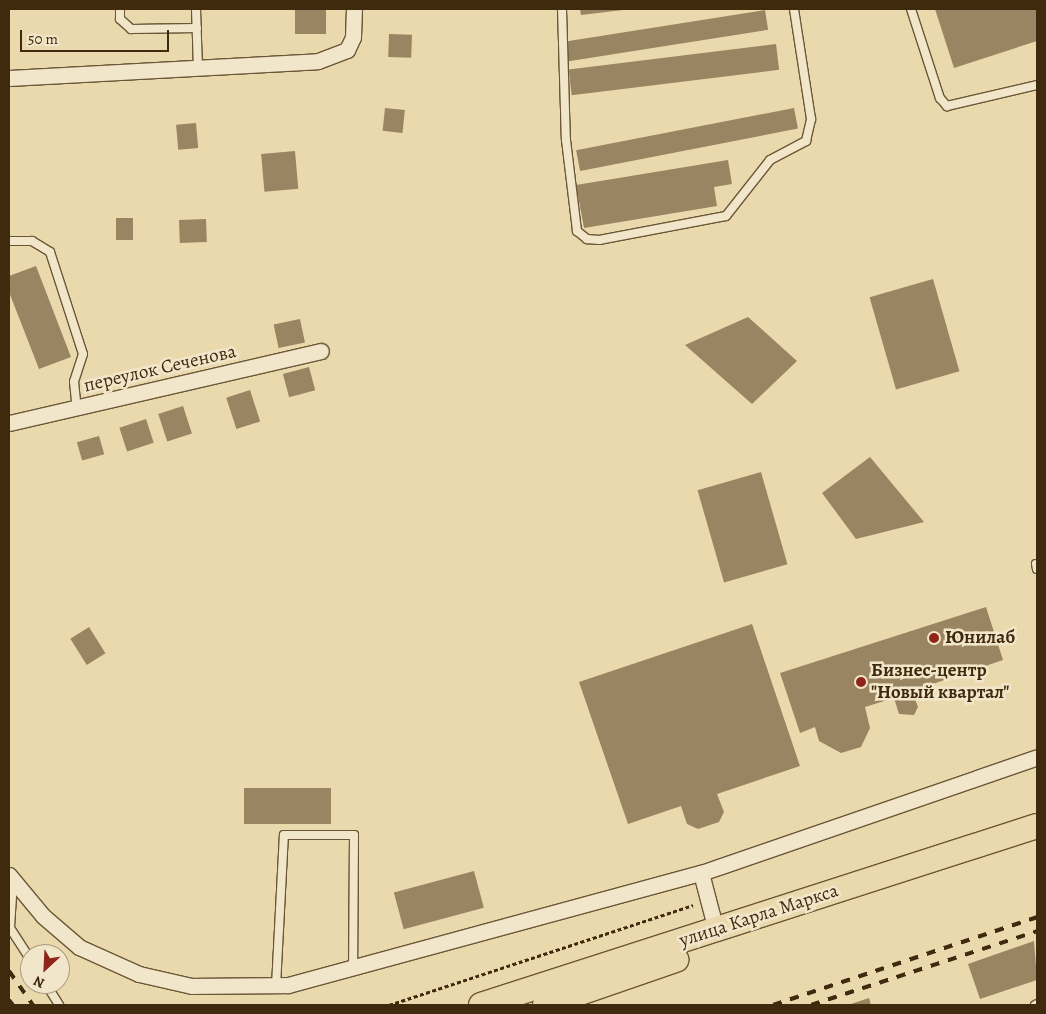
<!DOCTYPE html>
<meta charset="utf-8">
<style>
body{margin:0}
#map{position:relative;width:1046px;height:1014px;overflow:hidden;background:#ebd9ae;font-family:Alegreya,serif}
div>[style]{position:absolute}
.building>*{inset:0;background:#998561;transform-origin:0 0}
.path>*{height:3px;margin-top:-1.5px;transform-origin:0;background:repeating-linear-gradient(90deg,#402a0e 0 4px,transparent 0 6.5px)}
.roads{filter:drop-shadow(1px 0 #6b5636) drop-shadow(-1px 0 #6b5636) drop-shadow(0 1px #6b5636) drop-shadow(0 -1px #6b5636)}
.lane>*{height:8px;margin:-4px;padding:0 4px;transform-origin:4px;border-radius:4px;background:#f2e6ca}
.street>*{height:15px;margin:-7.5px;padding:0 7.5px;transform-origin:7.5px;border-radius:7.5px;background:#f2e6ca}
.primary>*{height:24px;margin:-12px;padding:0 12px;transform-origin:12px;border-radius:12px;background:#ebd9ae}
.rail>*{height:4px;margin-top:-2px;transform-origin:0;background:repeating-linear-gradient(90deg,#402a0e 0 9px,transparent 0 18px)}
.dots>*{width:14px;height:14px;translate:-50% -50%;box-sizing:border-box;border:2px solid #f2e6ca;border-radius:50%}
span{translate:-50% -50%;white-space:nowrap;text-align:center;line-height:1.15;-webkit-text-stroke:5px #f2e6ca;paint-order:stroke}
.street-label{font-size:19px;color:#402a0e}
.poi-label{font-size:19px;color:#402a0e;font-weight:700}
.left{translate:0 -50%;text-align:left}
.frame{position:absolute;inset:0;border:10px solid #402a0e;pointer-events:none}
.north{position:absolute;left:20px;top:944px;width:50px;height:50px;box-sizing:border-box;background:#f2e6ca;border:1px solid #ab9b7f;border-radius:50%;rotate:205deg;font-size:14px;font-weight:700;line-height:20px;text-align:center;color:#402a0e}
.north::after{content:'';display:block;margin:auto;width:18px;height:22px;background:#8f2418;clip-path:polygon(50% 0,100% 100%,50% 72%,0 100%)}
.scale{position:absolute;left:20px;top:30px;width:149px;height:22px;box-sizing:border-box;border:2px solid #402a0e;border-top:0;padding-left:6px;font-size:15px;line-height:18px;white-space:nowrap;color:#402a0e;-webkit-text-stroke:4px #f2e6ca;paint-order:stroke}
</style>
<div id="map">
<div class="building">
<i style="left:295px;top:9px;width:31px;height:25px"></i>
<i style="clip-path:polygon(580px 9px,622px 9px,623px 10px,581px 15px)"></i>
<i style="clip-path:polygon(935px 9px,1037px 9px,1037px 41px,954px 68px)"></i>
<i style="left:765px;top:10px;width:20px;height:202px;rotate:81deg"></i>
<i style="left:389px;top:34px;width:23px;height:23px;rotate:2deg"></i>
<i style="left:776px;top:44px;width:26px;height:209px;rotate:83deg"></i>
<i style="left:385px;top:108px;width:20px;height:23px;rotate:6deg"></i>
<i style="left:794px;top:108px;width:21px;height:222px;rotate:79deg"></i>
<i style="left:196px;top:123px;width:25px;height:20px;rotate:85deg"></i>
<i style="left:295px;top:151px;width:38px;height:34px;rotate:85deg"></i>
<i style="clip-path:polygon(728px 160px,732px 184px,714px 187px,717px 206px,584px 228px,576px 185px)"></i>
<i style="left:116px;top:218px;width:17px;height:22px"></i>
<i style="left:206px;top:219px;width:23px;height:27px;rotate:88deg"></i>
<i style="clip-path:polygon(36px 266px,71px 357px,39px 369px,9px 292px,9px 276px)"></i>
<i style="left:933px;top:279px;width:96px;height:66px;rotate:74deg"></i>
<i style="clip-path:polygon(748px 317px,797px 361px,752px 404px,685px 345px)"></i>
<i style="left:300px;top:319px;width:24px;height:27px;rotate:78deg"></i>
<i style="left:309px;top:367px;width:24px;height:27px;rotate:75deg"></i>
<i style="left:250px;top:390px;width:33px;height:25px;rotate:72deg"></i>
<i style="left:183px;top:406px;width:29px;height:26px;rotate:72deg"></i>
<i style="left:146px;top:419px;width:25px;height:28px;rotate:72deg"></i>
<i style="left:99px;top:436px;width:19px;height:23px;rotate:74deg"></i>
<i style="clip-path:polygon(870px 457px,924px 522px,856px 539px,822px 493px)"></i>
<i style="left:761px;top:472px;width:96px;height:66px;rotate:74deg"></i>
<i style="clip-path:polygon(986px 607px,1003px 660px,912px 691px,918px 707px,914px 715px,899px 714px,894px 698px,865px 707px,870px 728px,861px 747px,841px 753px,819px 741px,815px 727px,800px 733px,780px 673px)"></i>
<i style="clip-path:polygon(752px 624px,800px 766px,717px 794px,724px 812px,719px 822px,698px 829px,687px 824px,681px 806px,628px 824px,579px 682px)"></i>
<i style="left:89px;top:627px;width:31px;height:22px;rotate:58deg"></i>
<i style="left:331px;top:788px;width:36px;height:87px;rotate:90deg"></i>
<i style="left:474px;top:871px;width:38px;height:83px;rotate:75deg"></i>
<i style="clip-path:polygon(1034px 941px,1037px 980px,980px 999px,968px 964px)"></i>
<i style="clip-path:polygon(869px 998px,871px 1005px,848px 1005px)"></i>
</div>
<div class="path">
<i style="left:389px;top:1005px;width:320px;rotate:-18.2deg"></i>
</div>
<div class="roads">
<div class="lane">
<i style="left:120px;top:9px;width:10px;rotate:90deg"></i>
<i style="left:120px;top:19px;width:15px;rotate:42deg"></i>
<i style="left:131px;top:29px;width:66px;rotate:-0.9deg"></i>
<i style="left:196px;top:9px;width:59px;rotate:88.1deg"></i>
<i style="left:562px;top:9px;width:131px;rotate:88.3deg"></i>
<i style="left:566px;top:140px;width:92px;rotate:83.1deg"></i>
<i style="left:577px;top:231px;width:13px;rotate:39deg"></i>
<i style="left:587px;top:239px;width:12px;rotate:5deg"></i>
<i style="left:599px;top:240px;width:129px;rotate:-10.7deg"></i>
<i style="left:726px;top:216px;width:71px;rotate:-51.8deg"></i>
<i style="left:770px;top:160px;width:41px;rotate:-27.8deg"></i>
<i style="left:806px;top:141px;width:23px;rotate:-77deg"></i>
<i style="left:811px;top:119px;width:111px;rotate:-98.8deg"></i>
<i style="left:911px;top:9px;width:94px;rotate:72deg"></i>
<i style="left:940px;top:98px;width:11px;rotate:49deg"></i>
<i style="left:947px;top:106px;width:92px;rotate:-13.1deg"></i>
<i style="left:9px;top:241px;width:23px"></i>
<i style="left:32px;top:241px;width:21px;rotate:31deg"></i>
<i style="left:50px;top:252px;width:107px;rotate:72.1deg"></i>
<i style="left:83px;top:354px;width:29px;rotate:108deg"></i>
<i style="left:74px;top:382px;width:27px;rotate:84deg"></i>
<i style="left:1036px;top:564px;width:5px;rotate:79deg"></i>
<i style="left:13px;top:881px;width:47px;rotate:93.7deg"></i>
<i style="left:10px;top:928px;width:37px;rotate:57deg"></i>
<i style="left:46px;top:984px;width:25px;rotate:58deg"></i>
<i style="left:276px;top:986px;width:151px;rotate:-87deg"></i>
<i style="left:284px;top:835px;width:70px"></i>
<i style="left:354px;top:835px;width:132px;rotate:90.4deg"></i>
<i style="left:1035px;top:1005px;width:2px;rotate:-27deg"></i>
</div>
<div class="street">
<i style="left:9px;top:78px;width:309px;rotate:-3.1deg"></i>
<i style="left:318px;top:61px;width:31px;rotate:-21deg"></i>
<i style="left:347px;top:50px;width:14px;rotate:-65deg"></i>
<i style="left:353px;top:37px;width:28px;rotate:-88deg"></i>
<i style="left:9px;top:423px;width:320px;rotate:-13deg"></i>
<i style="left:701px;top:873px;width:59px;rotate:75.3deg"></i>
<i style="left:9px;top:875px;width:53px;rotate:50.3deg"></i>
<i style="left:43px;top:916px;width:48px;rotate:40.7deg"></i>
<i style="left:79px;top:947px;width:66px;rotate:24.2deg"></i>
<i style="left:139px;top:974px;width:54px;rotate:12.8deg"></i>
<i style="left:192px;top:986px;width:96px;rotate:-0.6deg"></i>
<i style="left:288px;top:985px;width:428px;rotate:-15.2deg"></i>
<i style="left:701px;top:873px;width:355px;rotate:-19deg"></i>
</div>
<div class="primary">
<i style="left:481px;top:1005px;width:584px;rotate:-17.85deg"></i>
<i style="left:545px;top:1005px;width:139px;rotate:-19deg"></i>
</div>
</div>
<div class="rail">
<i style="left:9px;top:971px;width:42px;rotate:54.8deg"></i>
<i style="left:9px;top:1000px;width:6px;rotate:51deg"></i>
<i style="left:773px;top:1005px;width:278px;rotate:-18.4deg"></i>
<i style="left:811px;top:1005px;width:238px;rotate:-18.1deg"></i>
</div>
<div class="dots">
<i style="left:934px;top:638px;background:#8f2418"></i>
<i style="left:861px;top:682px;background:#8f2418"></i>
</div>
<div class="street-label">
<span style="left:160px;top:369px;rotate:-13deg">переулок Сеченова</span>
<span style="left:759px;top:916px;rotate:-18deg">улица Карла Маркса</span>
</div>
<div class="poi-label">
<span class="left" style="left:945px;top:638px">Юнилаб</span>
<span class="left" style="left:871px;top:682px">Бизнес-центр<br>"Новый квартал"</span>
</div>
<div class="frame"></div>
<div class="north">N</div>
<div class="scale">50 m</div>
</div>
